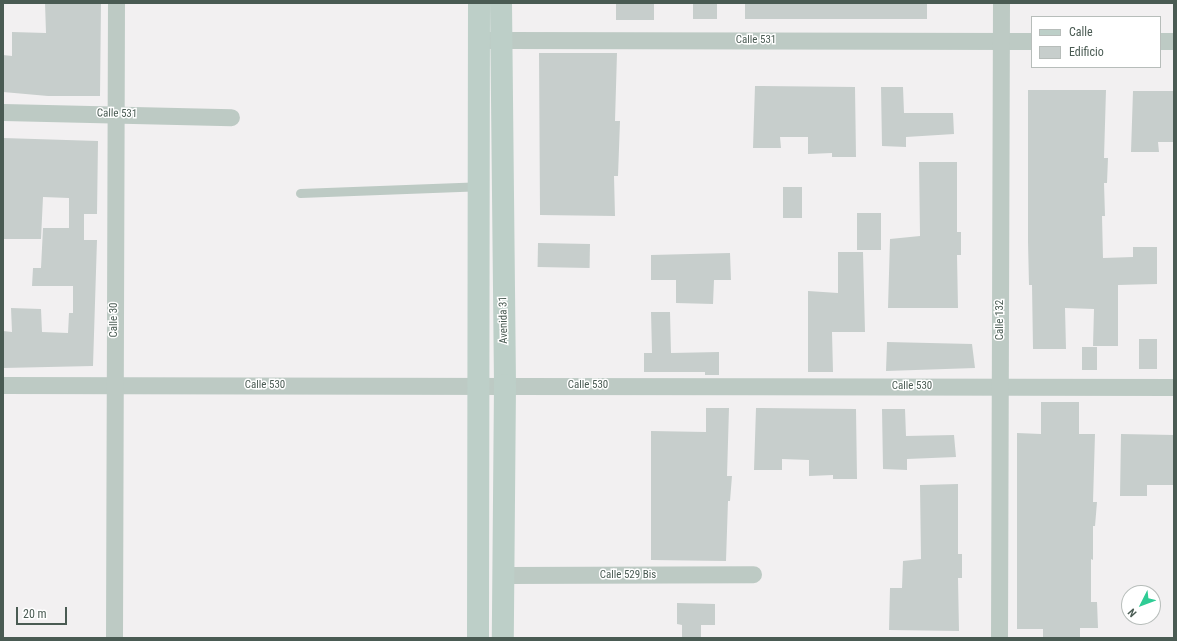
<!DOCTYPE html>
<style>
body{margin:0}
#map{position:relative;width:1177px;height:641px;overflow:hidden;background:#f2f0f1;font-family:"Roboto Condensed",sans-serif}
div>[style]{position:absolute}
.building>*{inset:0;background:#c7cecc;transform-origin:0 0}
.service>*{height:9px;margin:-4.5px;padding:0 4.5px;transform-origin:4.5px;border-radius:4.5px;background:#bdcac4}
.minor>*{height:17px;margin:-8.5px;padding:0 8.5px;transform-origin:8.5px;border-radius:8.5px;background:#bdcac4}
.secondary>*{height:22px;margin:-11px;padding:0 11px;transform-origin:11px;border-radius:11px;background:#bdcfc8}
span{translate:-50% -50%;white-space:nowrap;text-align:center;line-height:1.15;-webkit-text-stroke:3px #fff;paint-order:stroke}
.street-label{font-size:11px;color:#4a5b53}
.frame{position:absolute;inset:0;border:4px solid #4a5b53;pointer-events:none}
.legend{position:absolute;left:1031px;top:16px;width:130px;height:52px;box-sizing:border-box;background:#fff;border:1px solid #b7bdba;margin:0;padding:5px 7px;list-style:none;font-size:12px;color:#4a5b53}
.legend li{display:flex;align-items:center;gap:8px;height:20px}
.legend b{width:20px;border:1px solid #b7bdba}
.north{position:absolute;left:1121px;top:585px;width:40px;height:40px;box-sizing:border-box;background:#fff;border:1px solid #b7bdba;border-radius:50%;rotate:228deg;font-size:11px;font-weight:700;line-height:16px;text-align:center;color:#4a5b53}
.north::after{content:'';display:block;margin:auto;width:14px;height:18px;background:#2fcc95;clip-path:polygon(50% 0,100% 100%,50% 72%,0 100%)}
.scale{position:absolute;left:16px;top:607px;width:51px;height:18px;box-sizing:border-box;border:2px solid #4a5b53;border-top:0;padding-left:5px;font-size:12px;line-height:14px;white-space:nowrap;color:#4a5b53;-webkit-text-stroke:3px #fff;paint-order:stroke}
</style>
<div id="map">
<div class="building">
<i style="clip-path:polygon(45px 3px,101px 3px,100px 96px,48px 96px,3px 92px,3px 55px,12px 56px,12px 32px,46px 33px)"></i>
<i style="left:616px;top:3px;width:38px;height:17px"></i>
<i style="left:693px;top:3px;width:24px;height:16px"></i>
<i style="left:745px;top:3px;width:182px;height:16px"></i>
<i style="clip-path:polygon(539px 53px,617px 53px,615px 121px,620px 121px,618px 176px,614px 176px,615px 216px,540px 215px)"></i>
<i style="clip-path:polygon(755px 86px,855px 87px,856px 157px,832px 157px,832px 153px,808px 154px,808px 137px,780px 137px,781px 148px,753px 148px)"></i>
<i style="clip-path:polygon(881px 87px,903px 87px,904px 113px,953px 113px,954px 134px,906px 137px,906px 147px,882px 146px)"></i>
<i style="clip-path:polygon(1028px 90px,1106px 90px,1104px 158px,1108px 158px,1107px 183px,1104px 183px,1105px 216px,1102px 216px,1103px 258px,1133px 257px,1133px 247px,1157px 247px,1157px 284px,1118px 285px,1118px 346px,1093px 346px,1094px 309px,1065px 308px,1066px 349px,1033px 349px,1032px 285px,1029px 285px,1028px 242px)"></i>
<i style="clip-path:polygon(1133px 91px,1174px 91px,1174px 142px,1158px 142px,1159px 152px,1131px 152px)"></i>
<i style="clip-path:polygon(3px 138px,98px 141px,97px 214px,84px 214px,84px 240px,97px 240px,93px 366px,3px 368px,3px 331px,12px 332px,11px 308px,41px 309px,42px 332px,68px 333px,69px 313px,73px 313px,73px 286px,32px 286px,33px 268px,41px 268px,43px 228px,69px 228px,69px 198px,43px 197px,41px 239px,3px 239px)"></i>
<i style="clip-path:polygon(919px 162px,957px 162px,957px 232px,961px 232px,961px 255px,957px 255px,958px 308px,888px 308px,890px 239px,920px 236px)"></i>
<i style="left:802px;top:187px;width:31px;height:19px;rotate:90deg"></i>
<i style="left:857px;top:213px;width:24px;height:37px"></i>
<i style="left:538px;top:243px;width:52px;height:24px;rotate:1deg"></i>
<i style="clip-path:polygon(838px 252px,863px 252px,865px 332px,832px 332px,833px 372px,808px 372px,808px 291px,838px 293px)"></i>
<i style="clip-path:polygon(730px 253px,731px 280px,714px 280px,713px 304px,676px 303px,676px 280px,651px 280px,651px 255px)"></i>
<i style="clip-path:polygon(651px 312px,670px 312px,671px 353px,719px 352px,719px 375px,705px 375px,705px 372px,644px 372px,644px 353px,652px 353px)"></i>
<i style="left:1139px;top:339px;width:18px;height:30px"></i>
<i style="clip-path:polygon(887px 342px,972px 344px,975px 368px,886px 371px)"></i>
<i style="left:1097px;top:347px;width:23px;height:15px;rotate:90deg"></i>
<i style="clip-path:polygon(1041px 402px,1079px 402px,1079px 434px,1095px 434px,1093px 502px,1097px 502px,1095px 526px,1093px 526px,1093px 560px,1091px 559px,1091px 602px,1097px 602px,1098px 628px,1080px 628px,1080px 638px,1043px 638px,1043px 629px,1017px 629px,1017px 433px,1041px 434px)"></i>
<i style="clip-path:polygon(706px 408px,729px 408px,727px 476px,732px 476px,730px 501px,728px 501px,726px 561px,651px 560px,651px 431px,706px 432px)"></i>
<i style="clip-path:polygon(756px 408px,856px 409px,857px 479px,833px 479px,833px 475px,809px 476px,809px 460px,782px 459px,782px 470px,754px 470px)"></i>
<i style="clip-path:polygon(882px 409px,905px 409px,906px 436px,954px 435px,956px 457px,907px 459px,907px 470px,883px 469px)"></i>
<i style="clip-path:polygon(1121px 434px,1174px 435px,1174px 485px,1147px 485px,1147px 496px,1120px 496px)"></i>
<i style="clip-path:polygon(958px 484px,958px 554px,962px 554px,962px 578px,958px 578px,959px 631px,889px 630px,890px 588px,902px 588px,903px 561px,921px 559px,920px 485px)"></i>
<i style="clip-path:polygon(677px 603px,715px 604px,715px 625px,701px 625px,701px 638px,682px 638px,682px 625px,677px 624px)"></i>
</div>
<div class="service">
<i style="left:300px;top:193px;width:179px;rotate:-2.2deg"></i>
</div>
<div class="minor">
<i style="left:489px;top:40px;width:543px;rotate:0.11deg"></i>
<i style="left:1160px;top:41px;width:14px"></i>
<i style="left:3px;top:112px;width:228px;rotate:1.3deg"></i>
<i style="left:3px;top:385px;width:1171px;rotate:0.1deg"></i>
<i style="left:503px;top:575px;width:250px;rotate:-0.2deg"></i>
<i style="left:114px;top:638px;width:635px;rotate:-89.82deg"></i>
<i style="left:999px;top:638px;width:635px;rotate:-89.82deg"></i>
</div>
<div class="secondary">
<i style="left:501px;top:3px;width:382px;rotate:89.4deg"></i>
<i style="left:505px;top:385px;width:253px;rotate:90.5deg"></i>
<i style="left:478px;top:638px;width:635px;rotate:-89.91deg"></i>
</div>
<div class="street-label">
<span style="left:756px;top:40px">Calle 531</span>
<span style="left:117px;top:114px;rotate:1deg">Calle 531</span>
<span style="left:114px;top:320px;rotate:-90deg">Calle 30</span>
<span style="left:504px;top:320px;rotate:-91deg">Avenida 31</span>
<span style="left:1000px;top:320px;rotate:-90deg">Calle 132</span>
<span style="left:265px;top:385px">Calle 530</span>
<span style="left:588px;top:385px">Calle 530</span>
<span style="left:912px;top:386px">Calle 530</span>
<span style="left:628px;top:575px">Calle 529 Bis</span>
</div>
<div class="frame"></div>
<ul class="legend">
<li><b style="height:5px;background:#bdcfc8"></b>Calle</li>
<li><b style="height:11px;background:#c7cecc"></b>Edificio</li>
</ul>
<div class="north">N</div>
<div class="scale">20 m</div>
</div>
